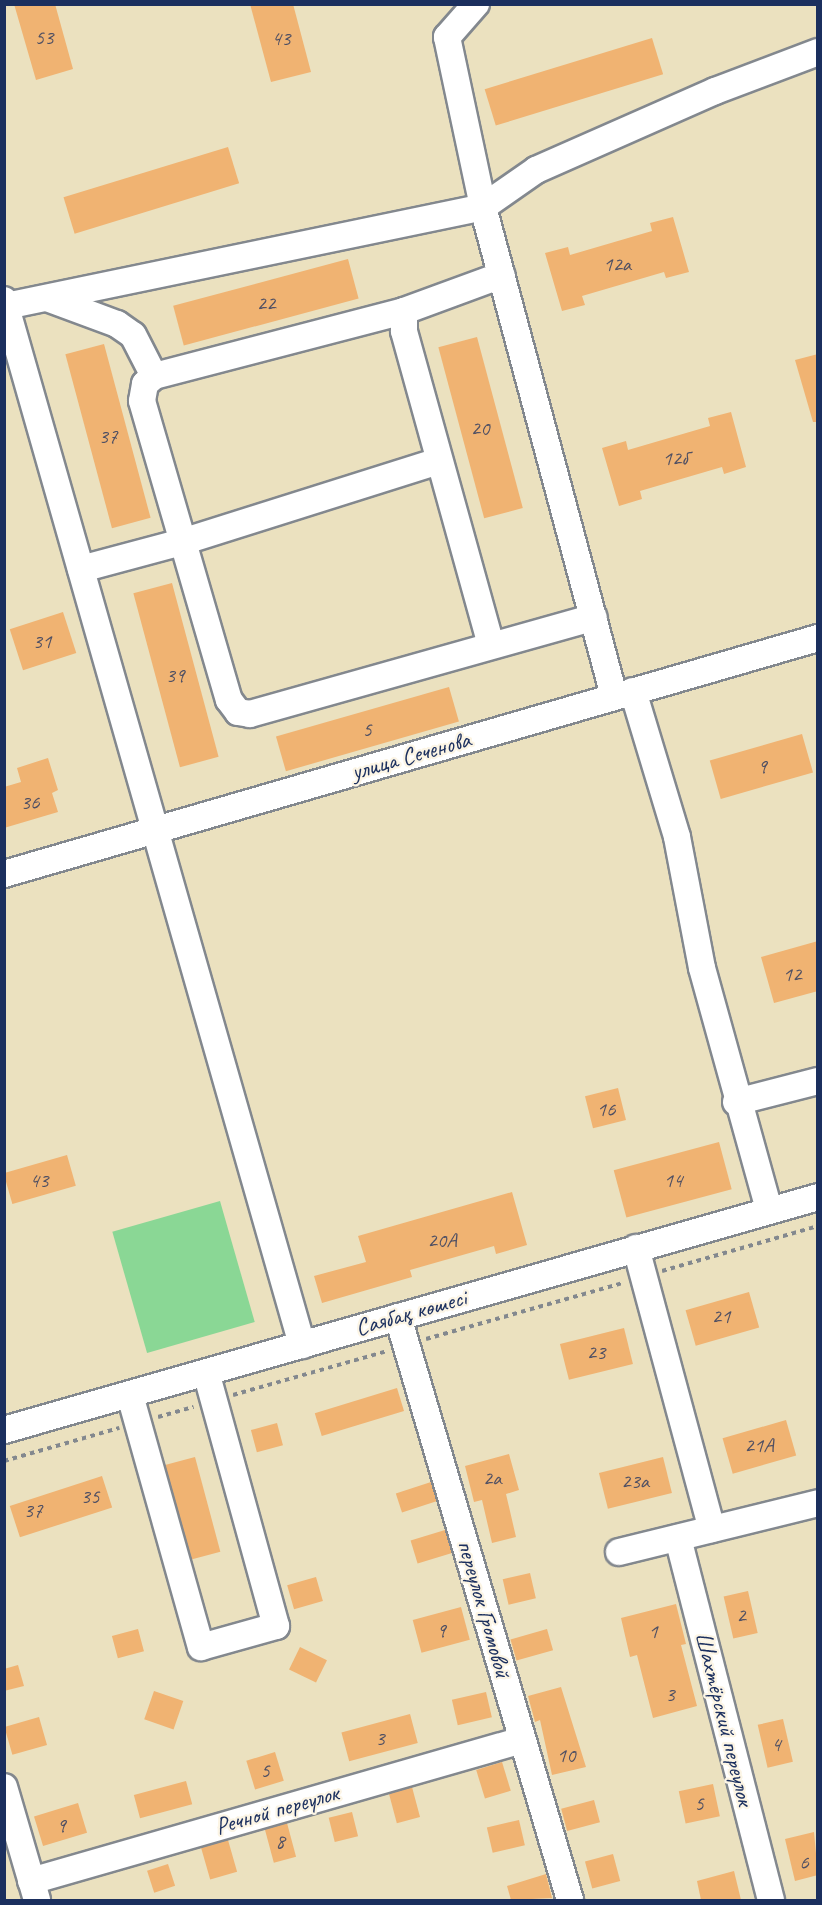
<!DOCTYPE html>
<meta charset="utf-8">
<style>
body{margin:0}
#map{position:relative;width:822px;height:1905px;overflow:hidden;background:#ebe1bf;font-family:Caveat,sans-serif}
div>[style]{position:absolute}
.green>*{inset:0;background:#8ad795;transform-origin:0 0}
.building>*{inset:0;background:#f0b372;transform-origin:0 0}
.path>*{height:4px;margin-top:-2px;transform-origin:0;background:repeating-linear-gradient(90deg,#83888e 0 4.5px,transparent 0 9px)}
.roads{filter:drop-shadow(2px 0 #83888e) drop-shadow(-2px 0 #83888e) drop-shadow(0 2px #83888e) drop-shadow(0 -2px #83888e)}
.minor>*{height:26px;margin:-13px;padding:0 13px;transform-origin:13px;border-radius:13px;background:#fff}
span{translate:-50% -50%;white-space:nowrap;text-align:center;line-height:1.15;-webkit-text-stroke:4.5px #fcf5e5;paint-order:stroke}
.number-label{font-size:21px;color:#505063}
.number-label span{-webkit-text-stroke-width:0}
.street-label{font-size:24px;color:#1b2f5e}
.frame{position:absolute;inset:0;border:6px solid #1b2f5e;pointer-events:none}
</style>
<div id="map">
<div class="green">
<i style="left:220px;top:1201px;width:126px;height:112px;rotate:74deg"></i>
</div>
<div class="building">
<i style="clip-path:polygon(14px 4px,55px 4px,73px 69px,36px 80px)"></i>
<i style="clip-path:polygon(250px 4px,293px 4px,311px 72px,271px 82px)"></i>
<i style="left:652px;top:38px;width:38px;height:175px;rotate:73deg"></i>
<i style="left:228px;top:147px;width:38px;height:172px;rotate:73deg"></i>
<i style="clip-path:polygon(673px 217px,689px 272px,666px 278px,664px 272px,582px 296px,585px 305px,562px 311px,545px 253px,568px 247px,570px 255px,652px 231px,650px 223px)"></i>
<i style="left:348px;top:259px;width:41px;height:181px;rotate:75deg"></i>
<i style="left:477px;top:337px;width:177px;height:40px;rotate:75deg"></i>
<i style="left:104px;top:344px;width:180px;height:40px;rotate:75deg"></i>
<i style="clip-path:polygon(818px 354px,818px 422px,813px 422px,795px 360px)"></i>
<i style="clip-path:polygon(731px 412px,746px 467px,724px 474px,722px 467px,640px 491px,642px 499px,619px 506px,602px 448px,626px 441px,628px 450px,710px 426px,708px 418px)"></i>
<i style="left:172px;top:583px;width:180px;height:40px;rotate:75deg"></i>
<i style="left:63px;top:612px;width:43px;height:56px;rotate:72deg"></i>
<i style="left:449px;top:687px;width:36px;height:180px;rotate:74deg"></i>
<i style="left:802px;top:734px;width:40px;height:96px;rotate:74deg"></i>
<i style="clip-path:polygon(48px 758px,58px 790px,52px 793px,58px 812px,4px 828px,4px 787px,21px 782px,17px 768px)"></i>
<i style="clip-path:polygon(818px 941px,818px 991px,774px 1003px,761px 957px)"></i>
<i style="left:618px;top:1088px;width:33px;height:34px;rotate:76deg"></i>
<i style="left:719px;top:1142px;width:49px;height:109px;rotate:75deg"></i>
<i style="left:67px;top:1155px;width:32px;height:66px;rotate:74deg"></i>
<i style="clip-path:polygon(512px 1192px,527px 1245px,496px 1254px,494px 1246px,410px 1270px,412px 1277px,322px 1303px,314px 1276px,366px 1262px,358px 1236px)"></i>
<i style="left:749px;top:1292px;width:37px;height:66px;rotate:74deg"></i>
<i style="left:624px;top:1328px;width:37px;height:66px;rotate:76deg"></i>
<i style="left:397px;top:1388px;width:24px;height:86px;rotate:73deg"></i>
<i style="left:786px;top:1420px;width:37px;height:66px;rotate:74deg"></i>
<i style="left:277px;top:1423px;width:23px;height:27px;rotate:75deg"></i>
<i style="clip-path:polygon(509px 1454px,519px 1490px,506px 1494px,516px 1537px,492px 1543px,482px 1500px,474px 1502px,465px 1466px)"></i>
<i style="left:195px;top:1457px;width:98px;height:31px;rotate:75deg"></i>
<i style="left:663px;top:1457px;width:37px;height:66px;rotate:76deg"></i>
<i style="left:102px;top:1476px;width:33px;height:97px;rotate:72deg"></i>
<i style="left:431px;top:1482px;width:20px;height:37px;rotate:72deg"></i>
<i style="left:445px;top:1530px;width:24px;height:36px;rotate:73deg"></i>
<i style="left:530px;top:1573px;width:26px;height:28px;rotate:77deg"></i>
<i style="left:316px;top:1577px;width:25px;height:30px;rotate:74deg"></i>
<i style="left:748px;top:1591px;width:43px;height:25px;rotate:77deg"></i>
<i style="clip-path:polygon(676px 1604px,686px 1644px,681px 1645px,697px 1706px,653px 1718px,637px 1655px,630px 1657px,621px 1618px)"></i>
<i style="left:461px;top:1607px;width:34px;height:50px;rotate:75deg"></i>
<i style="left:138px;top:1629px;width:23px;height:27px;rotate:75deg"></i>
<i style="left:547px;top:1629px;width:22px;height:38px;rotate:74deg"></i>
<i style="left:300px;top:1647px;width:30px;height:25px;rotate:26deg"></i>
<i style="clip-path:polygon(18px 1665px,24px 1686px,4px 1691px,4px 1669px)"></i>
<i style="clip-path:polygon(561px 1687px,586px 1767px,552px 1775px,540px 1720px,535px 1722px,528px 1696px)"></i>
<i style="left:154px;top:1691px;width:31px;height:30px;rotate:19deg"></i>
<i style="left:486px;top:1692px;width:26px;height:35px;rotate:77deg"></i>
<i style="left:410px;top:1714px;width:30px;height:71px;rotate:75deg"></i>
<i style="left:39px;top:1717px;width:29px;height:36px;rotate:74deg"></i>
<i style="left:783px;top:1719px;width:44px;height:26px;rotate:77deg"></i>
<i style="left:275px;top:1752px;width:30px;height:30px;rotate:73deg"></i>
<i style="left:502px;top:1762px;width:30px;height:27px;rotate:73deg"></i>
<i style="left:186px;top:1781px;width:24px;height:54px;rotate:75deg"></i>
<i style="left:713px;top:1784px;width:33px;height:35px;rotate:78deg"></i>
<i style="left:412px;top:1787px;width:31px;height:24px;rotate:75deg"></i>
<i style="left:594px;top:1800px;width:23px;height:34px;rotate:75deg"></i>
<i style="left:78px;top:1803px;width:31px;height:46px;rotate:73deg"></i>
<i style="left:352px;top:1812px;width:25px;height:24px;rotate:76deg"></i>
<i style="left:519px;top:1820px;width:26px;height:33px;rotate:77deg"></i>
<i style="left:287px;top:1823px;width:35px;height:23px;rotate:75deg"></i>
<i style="clip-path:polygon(814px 1832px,818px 1875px,795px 1881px,785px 1839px)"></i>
<i style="left:228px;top:1840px;width:33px;height:28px;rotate:74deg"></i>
<i style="left:613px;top:1854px;width:28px;height:29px;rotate:75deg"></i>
<i style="left:168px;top:1864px;width:23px;height:22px;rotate:72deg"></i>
<i style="clip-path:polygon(734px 1871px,741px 1900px,701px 1900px,697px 1881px)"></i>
<i style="clip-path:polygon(546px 1874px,552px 1898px,511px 1900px,507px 1886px)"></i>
</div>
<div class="path">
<i style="left:662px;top:1271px;width:162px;rotate:-16.1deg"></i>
<i style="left:426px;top:1339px;width:205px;rotate:-15.9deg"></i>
<i style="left:233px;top:1395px;width:160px;rotate:-15.9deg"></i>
<i style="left:158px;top:1417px;width:37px;rotate:-16deg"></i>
<i style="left:4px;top:1461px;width:120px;rotate:-16deg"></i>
</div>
<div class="roads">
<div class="minor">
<i style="left:476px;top:4px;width:44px;rotate:131.3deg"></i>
<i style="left:447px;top:37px;width:174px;rotate:78deg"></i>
<i style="left:483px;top:207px;width:506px;rotate:75deg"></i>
<i style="left:47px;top:298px;width:75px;rotate:20.4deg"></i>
<i style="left:117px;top:324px;width:19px;rotate:35deg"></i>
<i style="left:133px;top:335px;width:46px;rotate:62.9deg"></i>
<i style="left:4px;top:300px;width:1087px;rotate:74.08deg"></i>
<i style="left:6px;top:306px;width:487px;rotate:-11.7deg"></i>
<i style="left:483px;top:207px;width:65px;rotate:-34.9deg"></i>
<i style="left:536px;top:170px;width:196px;rotate:-23.8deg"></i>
<i style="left:715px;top:91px;width:110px;rotate:-20.7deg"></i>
<i style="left:404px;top:311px;width:258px;rotate:165.4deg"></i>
<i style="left:154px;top:376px;width:12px;rotate:138deg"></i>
<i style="left:145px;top:384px;width:17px;rotate:100deg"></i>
<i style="left:142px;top:401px;width:311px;rotate:73.8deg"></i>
<i style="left:229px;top:700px;width:15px;rotate:53deg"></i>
<i style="left:238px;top:712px;width:12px;rotate:9deg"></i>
<i style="left:250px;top:714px;width:357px;rotate:-15.7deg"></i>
<i style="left:81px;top:569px;width:105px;rotate:-15deg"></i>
<i style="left:182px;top:542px;width:269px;rotate:-17.5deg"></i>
<i style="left:491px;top:645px;width:326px;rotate:-105.5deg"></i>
<i style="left:404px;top:331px;width:20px;rotate:-90deg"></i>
<i style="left:404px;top:311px;width:104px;rotate:-20.2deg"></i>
<i style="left:633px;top:691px;width:152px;rotate:73.2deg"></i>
<i style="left:677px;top:837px;width:133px;rotate:79.2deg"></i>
<i style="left:702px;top:968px;width:251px;rotate:74.5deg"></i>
<i style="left:4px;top:874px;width:848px;rotate:-16.17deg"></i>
<i style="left:736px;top:1102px;width:85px;rotate:-14.4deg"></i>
<i style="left:636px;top:1248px;width:291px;rotate:74.9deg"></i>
<i style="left:398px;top:1317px;width:608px;rotate:73.56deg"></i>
<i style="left:130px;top:1395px;width:262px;rotate:74.3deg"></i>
<i style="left:201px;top:1647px;width:78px;rotate:-15.6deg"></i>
<i style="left:276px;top:1626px;width:263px;rotate:-105.4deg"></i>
<i style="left:4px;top:1430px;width:847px;rotate:-15.97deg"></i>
<i style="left:678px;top:1538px;width:374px;rotate:75.6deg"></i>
<i style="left:619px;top:1552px;width:205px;rotate:-13.8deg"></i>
<i style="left:4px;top:1787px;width:118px;rotate:73.7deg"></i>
<i style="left:31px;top:1881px;width:511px;rotate:-16.02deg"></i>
</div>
</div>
<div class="number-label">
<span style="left:44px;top:37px">53</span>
<span style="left:281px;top:38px">43</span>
<span style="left:617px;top:264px">12а</span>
<span style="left:266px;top:303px">22</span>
<span style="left:480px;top:428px">20</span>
<span style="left:108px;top:436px">37</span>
<span style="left:675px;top:458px">12б</span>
<span style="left:42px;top:641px">31</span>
<span style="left:175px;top:675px">39</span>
<span style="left:367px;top:729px">5</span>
<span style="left:762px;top:766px">9</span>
<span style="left:30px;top:802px">36</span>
<span style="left:792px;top:974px">12</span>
<span style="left:606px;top:1109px">16</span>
<span style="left:39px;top:1180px">43</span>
<span style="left:673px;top:1180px">14</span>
<span style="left:442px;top:1240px">20А</span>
<span style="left:721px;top:1316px">21</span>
<span style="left:596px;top:1352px">23</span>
<span style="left:759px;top:1445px">21А</span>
<span style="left:492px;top:1478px">2а</span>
<span style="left:635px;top:1481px">23а</span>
<span style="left:90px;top:1496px">35</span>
<span style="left:33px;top:1510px">37</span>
<span style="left:741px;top:1615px">2</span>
<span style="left:441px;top:1630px">9</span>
<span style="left:653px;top:1631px">1</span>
<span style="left:670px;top:1694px">3</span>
<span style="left:380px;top:1738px">3</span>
<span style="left:776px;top:1744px">4</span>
<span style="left:566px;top:1755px">10</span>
<span style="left:265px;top:1770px">5</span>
<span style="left:699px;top:1803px">5</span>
<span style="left:61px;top:1825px">9</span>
<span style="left:280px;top:1841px">8</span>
<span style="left:804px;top:1862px">6</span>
</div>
<div class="street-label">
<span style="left:411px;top:756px;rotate:-16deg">улица Сеченова</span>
<span style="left:411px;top:1313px;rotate:-16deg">Саябақ көшесі</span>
<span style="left:484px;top:1609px;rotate:74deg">переулок Громовой</span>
<span style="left:724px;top:1719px;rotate:76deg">Шахтёрский переулок</span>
<span style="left:277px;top:1810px;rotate:-16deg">Речной переулок</span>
</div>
<div class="frame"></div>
</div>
